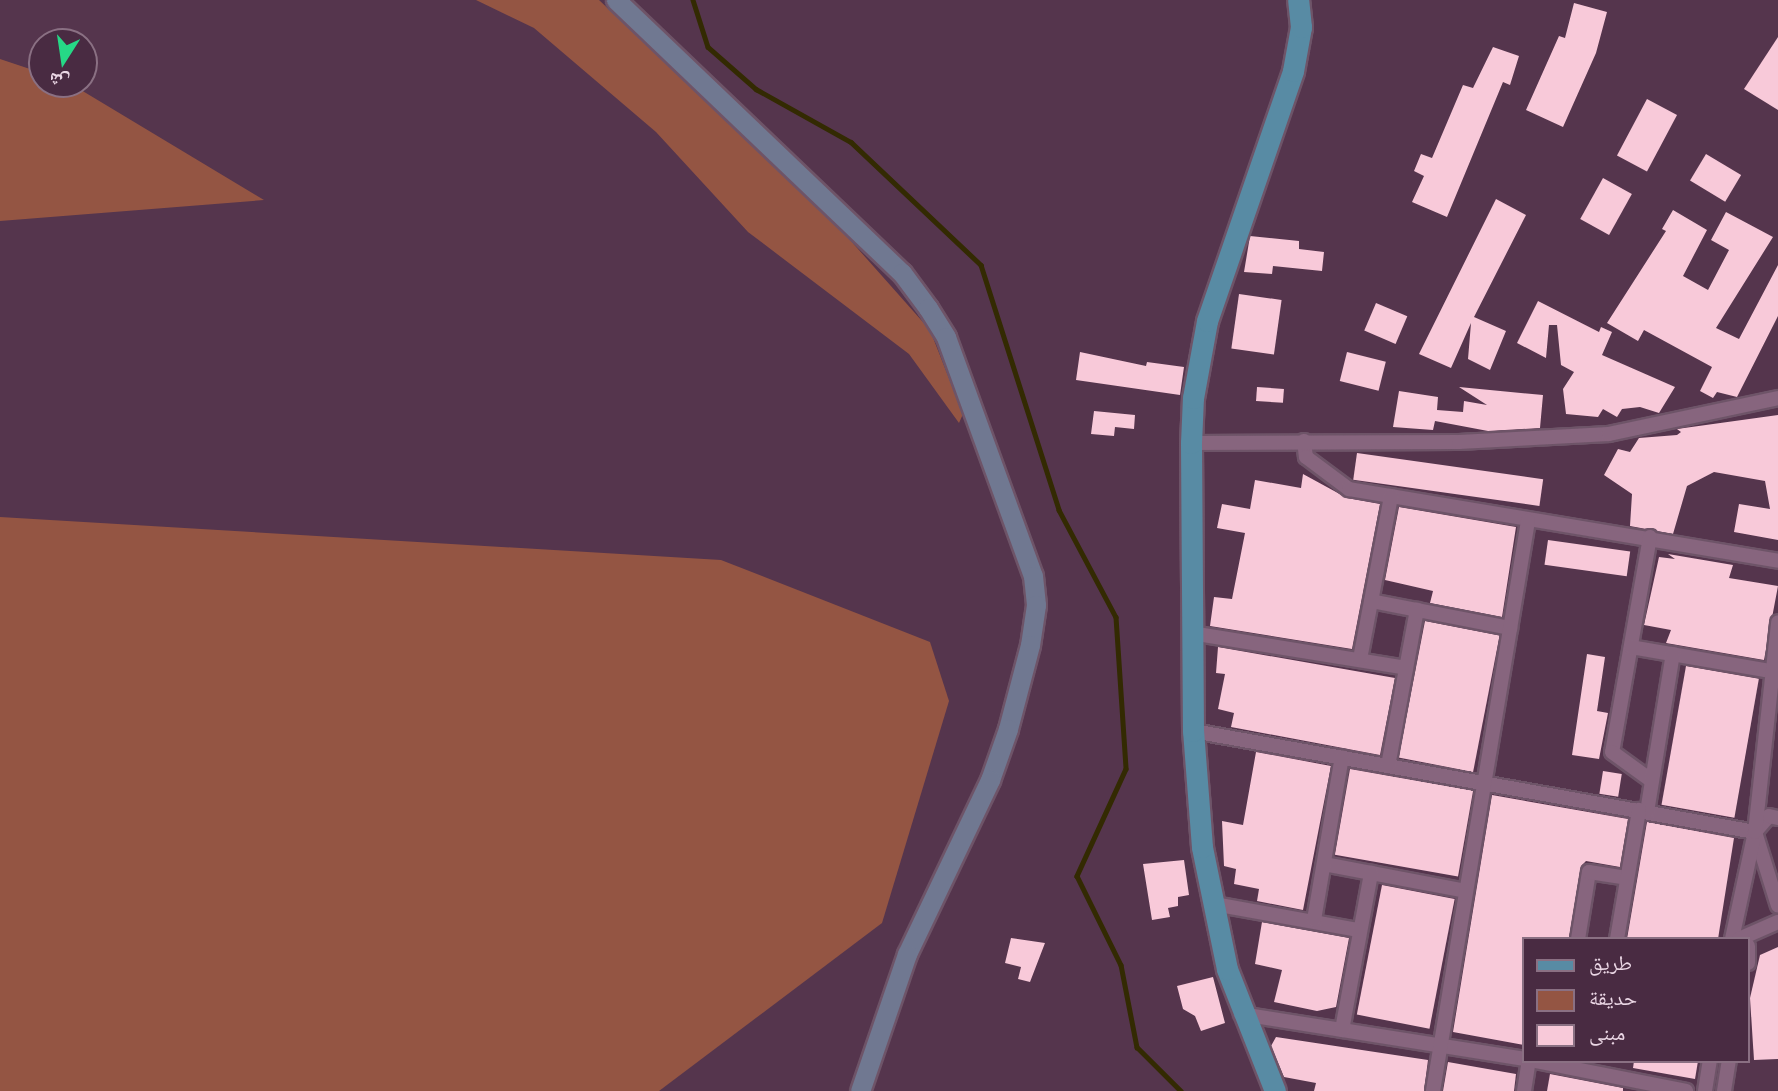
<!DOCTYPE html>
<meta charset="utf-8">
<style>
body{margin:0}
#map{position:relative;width:1778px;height:1091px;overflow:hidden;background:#55354d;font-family:"Asap Condensed","Noto Naskh Arabic",sans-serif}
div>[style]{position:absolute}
.green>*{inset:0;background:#945543}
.stream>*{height:4.5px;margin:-2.25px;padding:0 2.25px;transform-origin:2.25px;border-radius:2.25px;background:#332a02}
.building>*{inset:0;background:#f8c9d9;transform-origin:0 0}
.roads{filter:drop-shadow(2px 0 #6e5468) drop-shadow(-2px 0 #6e5468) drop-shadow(0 2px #6e5468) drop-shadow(0 -2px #6e5468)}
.street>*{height:14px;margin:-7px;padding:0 7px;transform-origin:7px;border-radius:7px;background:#87657e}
.secondary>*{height:19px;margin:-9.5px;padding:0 9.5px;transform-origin:9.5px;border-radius:9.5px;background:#707891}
.primary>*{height:21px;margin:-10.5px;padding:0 10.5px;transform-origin:10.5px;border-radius:10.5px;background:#588ba4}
span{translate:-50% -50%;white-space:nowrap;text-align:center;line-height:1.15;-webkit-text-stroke:7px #492b42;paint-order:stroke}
.legend{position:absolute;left:1522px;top:937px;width:228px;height:126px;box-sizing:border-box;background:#492b42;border:2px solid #8a7083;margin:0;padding:9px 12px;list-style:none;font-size:21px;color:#ebd7e5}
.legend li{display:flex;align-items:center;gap:14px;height:35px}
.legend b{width:35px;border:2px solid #8a7083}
.north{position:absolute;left:28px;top:28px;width:70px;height:70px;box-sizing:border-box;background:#492b42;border:2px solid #8a7083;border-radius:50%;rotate:192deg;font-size:19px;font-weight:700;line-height:28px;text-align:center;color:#ebd7e5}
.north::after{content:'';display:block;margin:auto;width:24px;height:32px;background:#26d886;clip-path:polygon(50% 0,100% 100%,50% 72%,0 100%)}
</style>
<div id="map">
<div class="green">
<i style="clip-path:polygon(476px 0,599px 0,835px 223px,930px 330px,963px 414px,959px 423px,909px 354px,748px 232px,656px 132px,534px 28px)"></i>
<i style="clip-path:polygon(0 59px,42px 73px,42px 84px,71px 84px,264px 200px,0 221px)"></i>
<i style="clip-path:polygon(0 517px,721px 560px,930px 642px,949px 701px,882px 923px,659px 1091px,0 1091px)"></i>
</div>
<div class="stream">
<i style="left:693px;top:0;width:49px;rotate:72.3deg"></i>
<i style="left:708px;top:47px;width:64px;rotate:41.2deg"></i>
<i style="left:756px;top:89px;width:109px;rotate:29.2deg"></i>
<i style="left:851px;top:142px;width:179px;rotate:43.4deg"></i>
<i style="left:981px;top:265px;width:257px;rotate:72.3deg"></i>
<i style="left:1059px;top:510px;width:121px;rotate:62deg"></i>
<i style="left:1116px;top:617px;width:152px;rotate:86.2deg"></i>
<i style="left:1126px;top:769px;width:118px;rotate:114.6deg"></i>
<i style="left:1077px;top:876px;width:99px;rotate:63.7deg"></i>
<i style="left:1121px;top:965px;width:84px;rotate:79deg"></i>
<i style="left:1137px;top:1047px;width:62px;rotate:45deg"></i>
</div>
<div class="building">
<i style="clip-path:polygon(1574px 3px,1607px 12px,1596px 53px,1563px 127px,1526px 110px,1559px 36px,1565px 38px)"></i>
<i style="clip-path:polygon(1778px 37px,1778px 110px,1744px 89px)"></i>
<i style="clip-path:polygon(1493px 47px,1519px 56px,1510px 85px,1503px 82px,1447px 217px,1412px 202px,1424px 176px,1414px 171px,1421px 154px,1432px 158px,1463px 85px,1473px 88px)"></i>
<i style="left:1647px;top:99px;width:34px;height:64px;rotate:28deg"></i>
<i style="left:1706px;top:154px;width:41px;height:31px;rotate:31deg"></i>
<i style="left:1603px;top:178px;width:33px;height:47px;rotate:29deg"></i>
<i style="clip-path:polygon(1496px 199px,1526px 215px,1474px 317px,1506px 331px,1490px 370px,1468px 359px,1471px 323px,1451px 368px,1419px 354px)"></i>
<i style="clip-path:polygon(1673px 210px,1707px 230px,1683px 276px,1708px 290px,1729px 250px,1711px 240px,1726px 212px,1773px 237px,1716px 328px,1739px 339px,1778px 265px,1778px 316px,1737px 397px,1717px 392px,1713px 398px,1700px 391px,1712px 367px,1644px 330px,1638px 341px,1607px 323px,1666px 231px,1662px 229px)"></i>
<i style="clip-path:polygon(1250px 236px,1299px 241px,1299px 249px,1324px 252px,1322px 271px,1273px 266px,1272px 274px,1244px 272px)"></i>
<i style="left:1239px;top:294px;width:43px;height:55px;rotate:8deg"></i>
<i style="clip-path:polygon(1538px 301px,1599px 332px,1601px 327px,1612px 332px,1602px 355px,1675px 387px,1659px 413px,1640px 407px,1622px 409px,1617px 417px,1603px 409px,1598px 417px,1566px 414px,1563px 389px,1574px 372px,1561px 365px,1557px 325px,1549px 325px,1546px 358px,1517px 343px)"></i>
<i style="left:1376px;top:303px;width:34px;height:30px;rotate:23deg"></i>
<i style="clip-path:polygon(1080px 352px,1146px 366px,1147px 362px,1184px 367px,1180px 395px,1076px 380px)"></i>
<i style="left:1347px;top:352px;width:40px;height:30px;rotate:14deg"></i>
<i style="left:1257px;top:387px;width:27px;height:14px;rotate:4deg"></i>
<i style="clip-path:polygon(1459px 387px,1543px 395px,1540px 428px,1488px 431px,1435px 421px,1433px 430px,1393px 427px,1399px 391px,1438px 397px,1437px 410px,1463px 412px,1464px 401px,1487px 405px)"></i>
<i style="clip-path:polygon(1094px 411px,1135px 415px,1134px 429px,1115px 427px,1114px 436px,1091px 434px)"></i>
<i style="clip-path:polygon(1778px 415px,1778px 540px,1734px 532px,1739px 504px,1770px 509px,1765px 481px,1714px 472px,1687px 486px,1673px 534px,1630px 526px,1632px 494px,1604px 475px,1618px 449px,1630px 452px,1639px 438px,1677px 435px,1681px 432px,1677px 429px)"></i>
<i style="left:1357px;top:453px;width:188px;height:27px;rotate:8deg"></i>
<i style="clip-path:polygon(1303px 474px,1347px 498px,1380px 504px,1352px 649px,1210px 626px,1214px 597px,1232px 599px,1245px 533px,1217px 528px,1222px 504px,1250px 509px,1255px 480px,1301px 488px)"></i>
<i style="clip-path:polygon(1399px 507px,1516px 527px,1502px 617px,1430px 603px,1433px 591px,1385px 580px)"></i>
<i style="left:1548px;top:540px;width:83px;height:25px;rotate:8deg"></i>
<i style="clip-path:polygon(1668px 554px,1733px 565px,1729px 578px,1778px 586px,1764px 660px,1666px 643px,1671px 630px,1644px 625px,1659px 557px,1675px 559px)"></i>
<i style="left:1425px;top:621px;width:76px;height:139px;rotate:11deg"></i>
<i style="clip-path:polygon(1218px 647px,1395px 678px,1380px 755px,1231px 727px,1234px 713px,1218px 709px,1225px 674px,1216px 673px)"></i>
<i style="clip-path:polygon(1587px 654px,1605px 657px,1597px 711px,1608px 713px,1599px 759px,1572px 755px)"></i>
<i style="left:1686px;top:666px;width:74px;height:141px;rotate:10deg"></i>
<i style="clip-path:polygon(1256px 752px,1331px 766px,1303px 910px,1257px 901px,1259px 889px,1234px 884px,1236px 869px,1224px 866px,1222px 821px,1243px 825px)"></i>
<i style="left:1350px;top:769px;width:125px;height:87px;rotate:10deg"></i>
<i style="left:1603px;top:771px;width:19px;height:23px;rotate:9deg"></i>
<i style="clip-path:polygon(1492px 795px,1628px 819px,1620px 867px,1586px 861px,1581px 866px,1569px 939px,1524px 939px,1524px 1045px,1453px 1032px)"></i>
<i style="clip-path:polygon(1647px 822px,1734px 838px,1718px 939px,1627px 939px)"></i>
<i style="clip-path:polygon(1184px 860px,1189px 895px,1178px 897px,1178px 906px,1168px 908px,1170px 917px,1152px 920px,1143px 864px)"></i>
<i style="left:1382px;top:885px;width:74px;height:132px;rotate:11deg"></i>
<i style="clip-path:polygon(1262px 922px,1349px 938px,1336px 1007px,1317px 1011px,1274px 1002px,1282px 970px,1255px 964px)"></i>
<i style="clip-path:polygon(1011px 938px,1045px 943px,1030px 982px,1018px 979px,1021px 967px,1005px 963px)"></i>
<i style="clip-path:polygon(1778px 947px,1778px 1059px,1754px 1060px,1750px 998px,1760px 955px)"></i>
<i style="clip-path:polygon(1213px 977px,1225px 1023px,1201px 1031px,1195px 1016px,1183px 1009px,1177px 986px)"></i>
<i style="clip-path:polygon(1276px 1037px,1428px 1060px,1424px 1091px,1314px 1091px,1316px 1083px,1284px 1077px,1271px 1046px)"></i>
<i style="clip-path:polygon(1634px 1061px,1698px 1061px,1695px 1079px,1633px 1068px)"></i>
<i style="clip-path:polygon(1448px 1062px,1516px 1074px,1514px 1091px,1443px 1091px)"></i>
<i style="clip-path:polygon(1550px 1074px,1623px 1088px,1623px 1091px,1547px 1091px)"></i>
</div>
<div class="roads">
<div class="street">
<i style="left:1304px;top:441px;width:16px;rotate:83deg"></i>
<i style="left:1306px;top:457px;width:54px;rotate:36.7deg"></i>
<i style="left:1349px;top:489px;width:435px;rotate:9.5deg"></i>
<i style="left:1191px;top:443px;width:268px;rotate:-0.2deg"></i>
<i style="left:1459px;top:442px;width:150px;rotate:-3.1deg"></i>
<i style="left:1609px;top:434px;width:173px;rotate:-12deg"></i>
<i style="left:1650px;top:537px;width:218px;rotate:100deg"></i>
<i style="left:1612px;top:752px;width:49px;rotate:35.9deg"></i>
<i style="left:1371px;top:601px;width:142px;rotate:11deg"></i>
<i style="left:1191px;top:633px;width:218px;rotate:9.2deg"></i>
<i style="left:1631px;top:647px;width:141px;rotate:9.8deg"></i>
<i style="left:1360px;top:659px;width:166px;rotate:-79.2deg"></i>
<i style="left:1193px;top:731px;width:571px;rotate:10.19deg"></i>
<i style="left:1755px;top:832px;width:77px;rotate:72.7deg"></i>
<i style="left:1388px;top:766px;width:159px;rotate:-79.5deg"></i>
<i style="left:1647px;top:812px;width:160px;rotate:-80.7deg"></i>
<i style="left:1755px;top:832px;width:21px;rotate:-49deg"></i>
<i style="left:1769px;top:816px;width:9px;rotate:13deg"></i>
<i style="left:1324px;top:864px;width:144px;rotate:10.8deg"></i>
<i style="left:1214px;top:904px;width:147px;rotate:10.2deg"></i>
<i style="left:1314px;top:920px;width:165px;rotate:-80.3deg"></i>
<i style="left:1578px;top:939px;width:68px;rotate:-80.7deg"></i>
<i style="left:1589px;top:872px;width:38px;rotate:9deg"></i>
<i style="left:1617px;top:939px;width:131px;rotate:-80.3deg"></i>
<i style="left:1732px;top:939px;width:109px;rotate:-77.9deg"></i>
<i style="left:1755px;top:832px;width:211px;rotate:-83.7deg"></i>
<i style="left:1739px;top:939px;width:43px;rotate:-23.6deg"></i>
<i style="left:1748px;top:946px;width:17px;rotate:90deg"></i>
<i style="left:1241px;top:1014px;width:287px;rotate:9deg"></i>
<i style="left:1342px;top:1030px;width:160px;rotate:-79.5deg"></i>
<i style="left:1535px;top:1061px;width:154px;rotate:11.2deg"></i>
<i style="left:1433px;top:1091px;width:578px;rotate:-80.54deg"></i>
<i style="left:1524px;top:1091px;width:30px;rotate:-81deg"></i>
<i style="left:1705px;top:1091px;width:30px;rotate:-81deg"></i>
<i style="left:1724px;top:1091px;width:30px;rotate:-81deg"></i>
</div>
<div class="secondary">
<i style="left:616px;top:0;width:395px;rotate:43.7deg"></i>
<i style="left:902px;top:273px;width:44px;rotate:53.4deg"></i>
<i style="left:928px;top:308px;width:34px;rotate:58deg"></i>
<i style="left:946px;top:337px;width:254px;rotate:70deg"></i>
<i style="left:1033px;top:576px;width:29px;rotate:84deg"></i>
<i style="left:1036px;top:605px;width:40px;rotate:98.5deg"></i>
<i style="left:1030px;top:645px;width:87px;rotate:104.7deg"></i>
<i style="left:1008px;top:729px;width:54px;rotate:109.4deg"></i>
<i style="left:990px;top:780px;width:193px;rotate:115.5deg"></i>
<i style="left:907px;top:954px;width:145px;rotate:108.9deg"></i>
</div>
<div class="primary">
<i style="left:1275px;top:1091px;width:131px;rotate:-111.5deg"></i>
<i style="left:1227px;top:969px;width:125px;rotate:-101.6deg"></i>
<i style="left:1202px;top:847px;width:116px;rotate:-94.4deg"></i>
<i style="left:1193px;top:731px;width:288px;rotate:-90.4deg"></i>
<i style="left:1191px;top:443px;width:45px;rotate:-87.5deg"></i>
<i style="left:1193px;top:398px;width:78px;rotate:-79.7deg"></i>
<i style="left:1207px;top:321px;width:264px;rotate:-71deg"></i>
<i style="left:1293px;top:71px;width:45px;rotate:-79.7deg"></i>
<i style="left:1301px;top:27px;width:27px;rotate:-96deg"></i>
</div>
</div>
<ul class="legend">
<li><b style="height:9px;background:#588ba4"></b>طريق</li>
<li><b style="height:19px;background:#945543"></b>حديقة</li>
<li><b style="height:19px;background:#f8c9d9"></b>مبنى</li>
</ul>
<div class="north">ش</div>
</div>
